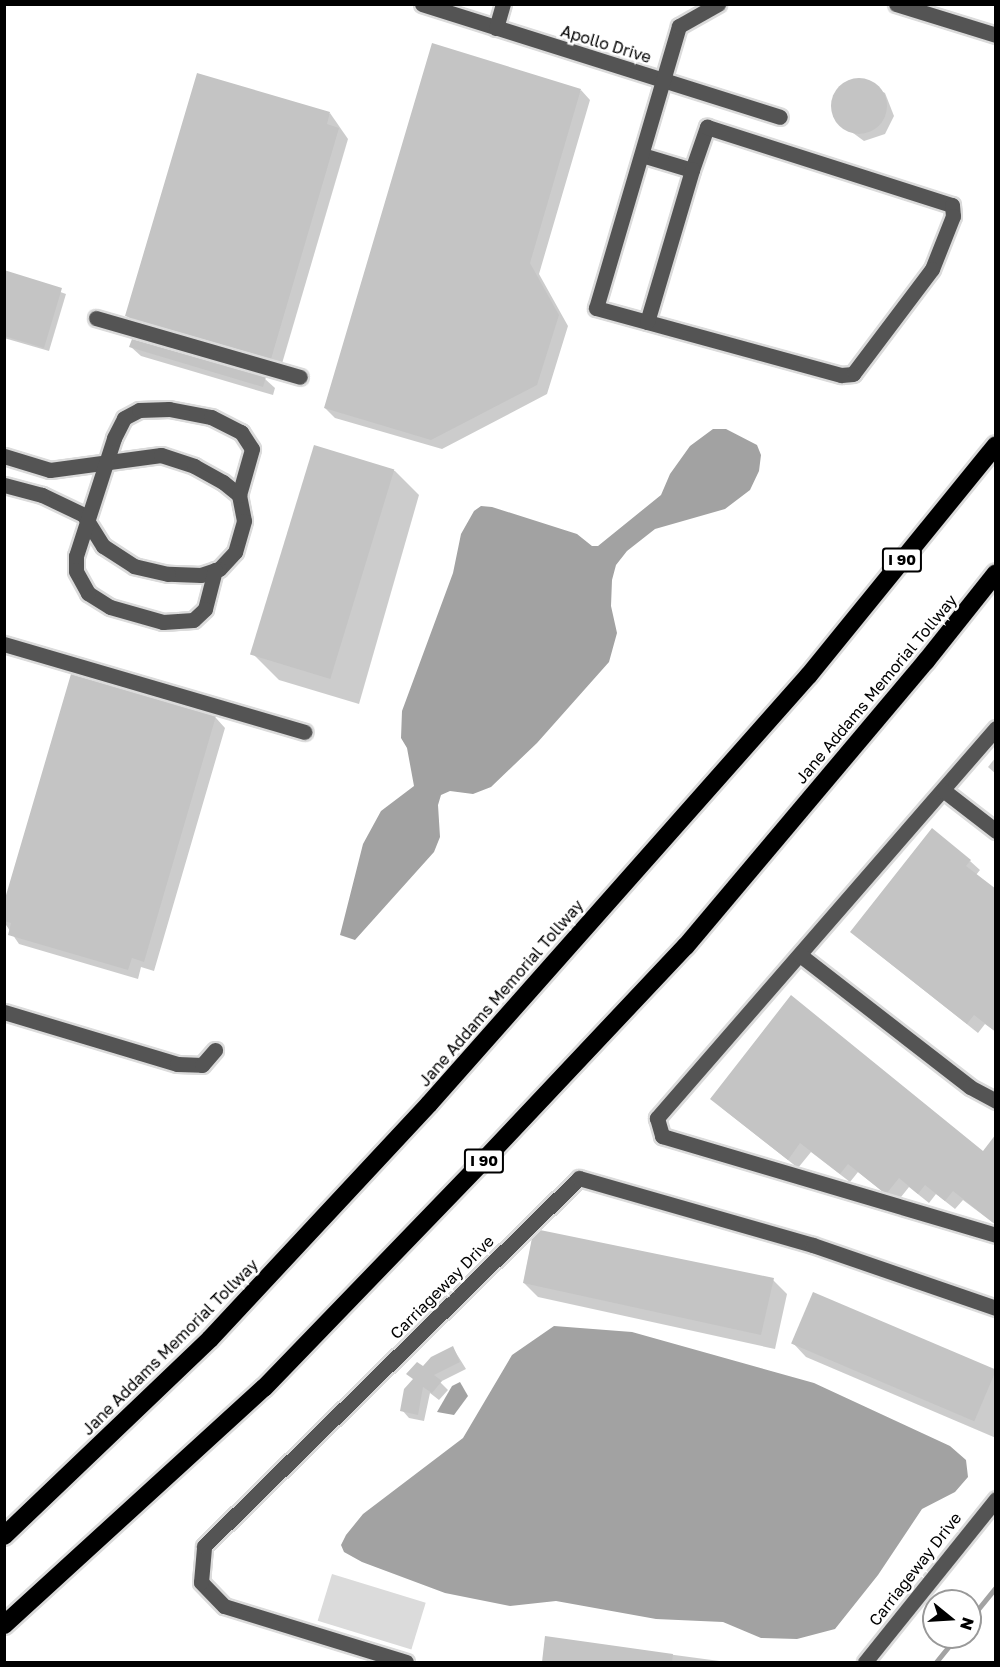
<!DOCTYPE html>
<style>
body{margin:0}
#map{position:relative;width:1000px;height:1667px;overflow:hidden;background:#fff;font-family:"Golos Text",sans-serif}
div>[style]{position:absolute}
.green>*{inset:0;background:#dbdbdb;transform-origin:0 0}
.water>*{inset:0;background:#a2a2a2}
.shadow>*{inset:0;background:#0003}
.stream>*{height:5px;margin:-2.5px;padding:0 2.5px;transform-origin:2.5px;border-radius:2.5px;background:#a2a2a2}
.building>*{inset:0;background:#c4c4c4;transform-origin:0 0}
.round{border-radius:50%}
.roads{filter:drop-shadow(2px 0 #dbdbdb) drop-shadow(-2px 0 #dbdbdb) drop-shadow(0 2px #dbdbdb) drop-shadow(0 -2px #dbdbdb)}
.minor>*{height:15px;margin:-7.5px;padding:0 7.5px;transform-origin:7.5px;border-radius:7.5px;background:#545454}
.highway>*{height:18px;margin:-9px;padding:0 9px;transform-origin:9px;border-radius:9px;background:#000}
span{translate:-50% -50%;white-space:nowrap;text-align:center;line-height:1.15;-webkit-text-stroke:5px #fff;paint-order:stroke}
.shield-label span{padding:2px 4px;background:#fff;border:2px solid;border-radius:4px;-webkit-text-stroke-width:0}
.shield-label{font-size:15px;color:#000;font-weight:700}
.street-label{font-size:16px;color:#000}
.frame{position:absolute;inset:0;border:6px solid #000;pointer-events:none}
.north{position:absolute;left:922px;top:1589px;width:60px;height:60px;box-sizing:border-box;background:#fff;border:2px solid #999;border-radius:50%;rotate:108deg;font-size:16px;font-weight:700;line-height:24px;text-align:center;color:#000}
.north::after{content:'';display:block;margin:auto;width:21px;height:27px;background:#000;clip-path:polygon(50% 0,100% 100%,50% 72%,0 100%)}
</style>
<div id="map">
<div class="green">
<i style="left:332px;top:1574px;width:98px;height:49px;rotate:17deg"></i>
</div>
<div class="water">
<i style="clip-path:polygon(713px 429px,726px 429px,757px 445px,761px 455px,759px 471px,750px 490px,725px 509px,655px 529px,627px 551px,616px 565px,612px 580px,611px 606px,617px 633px,609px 662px,537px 743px,491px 787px,473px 794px,450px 791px,441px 795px,438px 805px,440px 837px,434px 852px,355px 940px,340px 935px,363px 844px,381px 811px,414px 786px,407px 748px,401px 738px,402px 711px,453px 573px,461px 534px,474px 511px,481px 506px,492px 507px,577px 534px,592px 546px,598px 546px,661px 495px,670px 474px,690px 446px)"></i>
<i style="clip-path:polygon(554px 1326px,632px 1332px,814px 1383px,950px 1446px,966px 1460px,968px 1477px,955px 1492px,922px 1509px,878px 1575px,835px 1629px,797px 1639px,761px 1638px,723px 1622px,656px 1619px,556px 1601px,510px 1606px,445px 1593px,362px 1562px,344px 1552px,341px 1545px,346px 1535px,363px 1514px,463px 1438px,512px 1355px)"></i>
<i style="clip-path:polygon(460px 1382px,468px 1396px,454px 1415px,437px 1412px,452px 1386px)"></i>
</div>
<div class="shadow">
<i style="clip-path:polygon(860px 79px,885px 93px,894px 116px,885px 134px,864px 141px,838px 122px,833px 101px,843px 85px)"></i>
<i style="clip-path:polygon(581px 90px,590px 100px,539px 274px,568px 326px,547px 394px,442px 449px,335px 418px,325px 408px)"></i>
<i style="clip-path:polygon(330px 113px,348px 139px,281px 367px,137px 326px,127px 316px)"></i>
<i style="clip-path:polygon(4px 272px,66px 294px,49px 351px,4px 338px)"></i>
<i style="clip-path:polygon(131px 347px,265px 379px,275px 388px,273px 395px,141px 356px)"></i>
<i style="clip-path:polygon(315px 447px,395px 471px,419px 495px,359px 704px,279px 680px,254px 655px)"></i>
<i style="clip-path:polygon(72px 676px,216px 718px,225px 728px,154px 971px,141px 967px,138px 979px,19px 944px,4px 922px,4px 907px)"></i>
<i style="clip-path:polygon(996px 757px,996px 774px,988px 767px)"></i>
<i style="clip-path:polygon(970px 861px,980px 870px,976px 875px,996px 891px,996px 1032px,985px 1024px,978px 1033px,862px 941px)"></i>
<i style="clip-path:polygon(722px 1108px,983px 1153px,996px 1147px,996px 1225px,963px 1200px,955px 1209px,936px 1194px,929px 1203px,909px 1187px,897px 1202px,893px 1200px,858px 1172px,850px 1182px,811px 1152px,798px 1168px)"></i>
<i style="clip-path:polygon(773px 1280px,787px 1294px,775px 1349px,538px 1297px,524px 1283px)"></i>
<i style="clip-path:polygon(792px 1342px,996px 1372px,996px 1438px,806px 1357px)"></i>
<i style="clip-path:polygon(453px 1348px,466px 1369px,440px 1382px,448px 1390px,439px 1400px,430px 1393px,424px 1421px,409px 1418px,402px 1410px,423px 1369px)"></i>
<i style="clip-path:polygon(547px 1638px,727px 1662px,544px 1662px)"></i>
</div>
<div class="stream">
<i style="left:970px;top:1619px;width:41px;rotate:-50.9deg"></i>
<i style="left:936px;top:1662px;width:32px;rotate:-51deg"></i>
</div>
<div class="building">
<i style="clip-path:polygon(432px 43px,581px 89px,530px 263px,559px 315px,537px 385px,431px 440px,324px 408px)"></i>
<i style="clip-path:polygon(197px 73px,330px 112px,327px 124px,339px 128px,271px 359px,125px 316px)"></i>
<i class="round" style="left:831px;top:78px;width:56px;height:56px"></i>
<i style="clip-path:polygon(4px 270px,62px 288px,44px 348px,4px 336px)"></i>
<i style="clip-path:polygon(132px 339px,266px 377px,263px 387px,129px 347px)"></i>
<i style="left:314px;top:445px;width:84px;height:219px;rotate:17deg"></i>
<i style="clip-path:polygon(71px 674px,216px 716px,144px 962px,132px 958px,128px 970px,8px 935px,11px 923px,4px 921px,4px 902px)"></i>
<i style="clip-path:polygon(932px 828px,971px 860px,966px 866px,996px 889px,996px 1032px,974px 1015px,967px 1024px,850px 932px)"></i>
<i style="clip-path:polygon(791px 995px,983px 1151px,996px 1134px,996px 1225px,953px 1191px,945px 1201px,925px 1185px,918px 1194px,899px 1178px,887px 1193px,882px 1191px,848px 1164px,840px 1174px,800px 1143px,788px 1160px,710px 1099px)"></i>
<i style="clip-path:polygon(540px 1230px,774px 1278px,761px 1335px,523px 1283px,532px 1238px)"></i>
<i style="left:813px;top:1292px;width:199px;height:56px;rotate:23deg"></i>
<i style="clip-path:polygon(453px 1346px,460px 1362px,434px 1375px,442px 1381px,432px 1393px,423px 1387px,418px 1415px,400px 1411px,404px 1389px,413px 1379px,406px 1374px,417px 1362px,423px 1366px,431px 1357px)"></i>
<i style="clip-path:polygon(545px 1636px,673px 1654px,672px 1662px,542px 1662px)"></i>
</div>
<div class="roads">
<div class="minor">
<i style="left:422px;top:4px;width:375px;rotate:17.5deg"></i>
<i style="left:896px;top:4px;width:105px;rotate:17.2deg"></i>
<i style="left:496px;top:28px;width:25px;rotate:-74deg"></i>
<i style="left:642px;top:155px;width:52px;rotate:16.7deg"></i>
<i style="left:692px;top:170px;width:46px;rotate:-70.8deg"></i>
<i style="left:707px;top:127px;width:257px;rotate:17.7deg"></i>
<i style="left:952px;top:205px;width:11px;rotate:85deg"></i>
<i style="left:953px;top:216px;width:57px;rotate:111.6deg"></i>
<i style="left:932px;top:269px;width:131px;rotate:127deg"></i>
<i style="left:853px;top:374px;width:12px;rotate:175deg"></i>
<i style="left:841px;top:375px;width:254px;rotate:-164.7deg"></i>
<i style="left:596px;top:308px;width:294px;rotate:-73.6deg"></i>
<i style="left:679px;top:26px;width:45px;rotate:-29.4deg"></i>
<i style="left:96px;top:318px;width:212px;rotate:16.1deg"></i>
<i style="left:647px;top:322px;width:159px;rotate:-73.5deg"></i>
<i style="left:4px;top:456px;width:48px;rotate:16.9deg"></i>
<i style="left:50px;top:470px;width:112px;rotate:-7.7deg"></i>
<i style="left:161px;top:455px;width:35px;rotate:18deg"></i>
<i style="left:194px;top:466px;width:33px;rotate:29deg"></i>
<i style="left:223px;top:482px;width:21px;rotate:39deg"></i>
<i style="left:239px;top:495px;width:26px;rotate:79deg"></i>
<i style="left:244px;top:521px;width:32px;rotate:106deg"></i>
<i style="left:235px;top:552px;width:23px;rotate:133deg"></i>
<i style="left:219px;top:569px;width:19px;rotate:162deg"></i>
<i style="left:201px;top:575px;width:33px;rotate:-178deg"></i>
<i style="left:168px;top:574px;width:35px;rotate:-167deg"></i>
<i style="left:134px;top:566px;width:37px;rotate:-147deg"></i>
<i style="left:103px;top:546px;width:36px;rotate:-122deg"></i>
<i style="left:84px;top:515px;width:47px;rotate:-154.5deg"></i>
<i style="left:42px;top:495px;width:39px;rotate:-165deg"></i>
<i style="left:215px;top:570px;width:40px;rotate:104.4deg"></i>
<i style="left:205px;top:609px;width:16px;rotate:137deg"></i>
<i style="left:193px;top:620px;width:30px;rotate:176deg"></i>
<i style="left:163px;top:622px;width:55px;rotate:-164.2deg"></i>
<i style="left:110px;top:607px;width:26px;rotate:-148deg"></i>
<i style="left:88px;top:593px;width:25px;rotate:-119deg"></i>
<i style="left:76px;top:571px;width:15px;rotate:-90deg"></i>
<i style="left:76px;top:556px;width:124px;rotate:-72.1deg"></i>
<i style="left:114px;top:438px;width:22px;rotate:-63deg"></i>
<i style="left:124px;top:418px;width:17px;rotate:-28deg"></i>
<i style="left:139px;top:410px;width:30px;rotate:-2deg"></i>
<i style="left:169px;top:409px;width:43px;rotate:10.8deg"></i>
<i style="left:211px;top:417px;width:34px;rotate:27deg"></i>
<i style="left:241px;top:432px;width:20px;rotate:57deg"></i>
<i style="left:252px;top:449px;width:48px;rotate:105.8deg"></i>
<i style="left:4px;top:644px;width:313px;rotate:16.3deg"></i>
<i style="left:996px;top:728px;width:517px;rotate:131deg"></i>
<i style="left:657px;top:1118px;width:19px;rotate:74deg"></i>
<i style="left:662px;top:1136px;width:348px;rotate:16.5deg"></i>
<i style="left:943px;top:790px;width:67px;rotate:37.7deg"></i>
<i style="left:800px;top:955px;width:215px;rotate:37.8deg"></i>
<i style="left:970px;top:1087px;width:30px;rotate:28deg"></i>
<i style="left:4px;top:1012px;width:181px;rotate:16.7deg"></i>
<i style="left:177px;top:1064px;width:25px;rotate:2deg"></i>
<i style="left:202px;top:1065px;width:20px;rotate:-49deg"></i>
<i style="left:406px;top:1662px;width:190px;rotate:-162.9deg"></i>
<i style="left:224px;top:1606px;width:33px;rotate:-134deg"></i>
<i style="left:201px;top:1582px;width:36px;rotate:-85deg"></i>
<i style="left:204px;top:1546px;width:525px;rotate:-44.46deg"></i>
<i style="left:579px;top:1178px;width:243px;rotate:16deg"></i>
<i style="left:813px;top:1245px;width:194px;rotate:19deg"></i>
<i style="left:865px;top:1662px;width:209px;rotate:-51.2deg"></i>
</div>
<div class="highway">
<i style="left:4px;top:1536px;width:285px;rotate:-43.7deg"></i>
<i style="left:210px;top:1339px;width:321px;rotate:-47deg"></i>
<i style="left:429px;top:1104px;width:573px;rotate:-48.47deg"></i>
<i style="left:809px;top:675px;width:296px;rotate:-50.9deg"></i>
<i style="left:4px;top:1625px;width:352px;rotate:-42.4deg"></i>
<i style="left:264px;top:1388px;width:318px;rotate:-46deg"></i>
<i style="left:485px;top:1159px;width:293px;rotate:-46.7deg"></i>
<i style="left:686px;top:946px;width:373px;rotate:-49.9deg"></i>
<i style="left:926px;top:661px;width:112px;rotate:-51.5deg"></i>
</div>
</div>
<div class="shield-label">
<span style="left:902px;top:560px">I 90</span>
<span style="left:484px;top:1161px">I 90</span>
</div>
<div class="street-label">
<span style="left:606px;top:44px;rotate:17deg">Apollo Drive</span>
<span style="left:876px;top:689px;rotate:-50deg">Jane Addams Memorial Tollway</span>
<span style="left:501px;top:993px;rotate:-49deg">Jane Addams Memorial Tollway</span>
<span style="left:442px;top:1287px;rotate:-45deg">Carriageway Drive</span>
<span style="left:170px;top:1347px;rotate:-45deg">Jane Addams Memorial Tollway</span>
<span style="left:915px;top:1569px;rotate:-52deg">Carriageway Drive</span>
</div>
<div class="frame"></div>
<div class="north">N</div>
</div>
